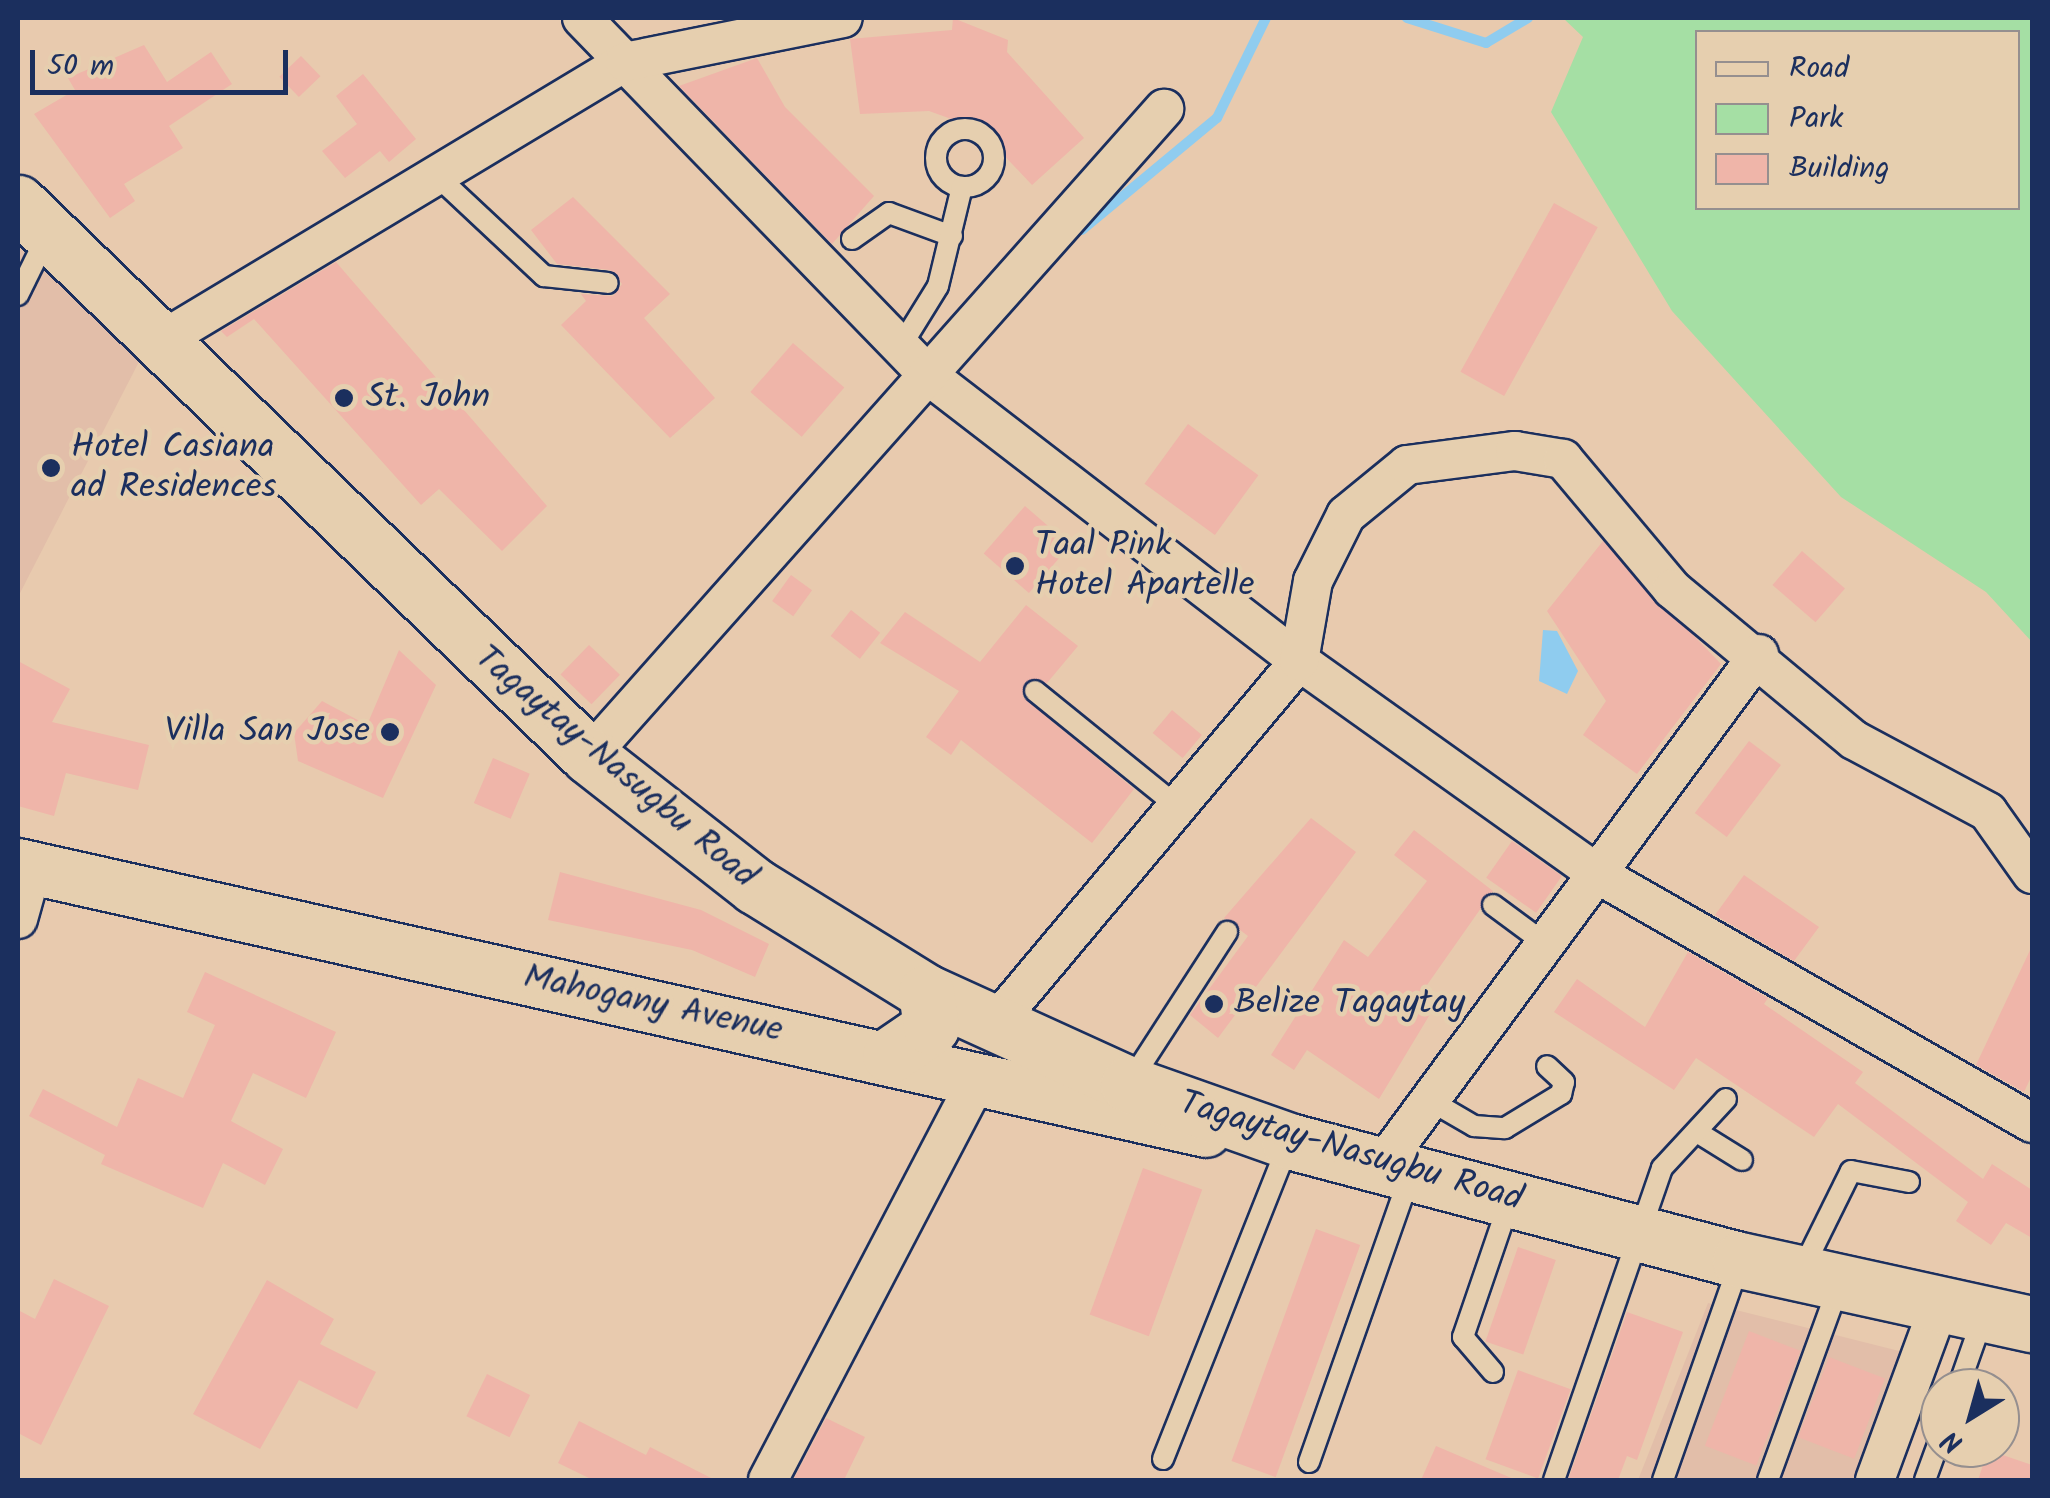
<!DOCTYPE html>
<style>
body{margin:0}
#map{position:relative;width:2050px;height:1498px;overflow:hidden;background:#e8caae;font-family:Kalam,sans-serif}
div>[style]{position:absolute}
.built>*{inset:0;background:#e2bea9}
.green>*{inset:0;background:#a5dfa4}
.water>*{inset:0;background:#8fccef}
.stream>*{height:10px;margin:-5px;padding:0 5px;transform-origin:5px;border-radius:5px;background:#8fccef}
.building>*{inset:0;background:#efb5a9;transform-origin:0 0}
.roads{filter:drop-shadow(2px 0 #1b2f5e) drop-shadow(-2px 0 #1b2f5e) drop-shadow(0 2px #1b2f5e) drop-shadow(0 -2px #1b2f5e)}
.service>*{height:20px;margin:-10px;padding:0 10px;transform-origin:10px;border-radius:10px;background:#e6cfaf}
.service>.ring{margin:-10px;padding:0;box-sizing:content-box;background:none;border:20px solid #e6cfaf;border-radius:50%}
.minor>*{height:38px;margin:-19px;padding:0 19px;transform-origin:19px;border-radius:19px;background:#e6cfaf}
.secondary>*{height:52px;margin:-26px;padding:0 26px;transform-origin:26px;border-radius:26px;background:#e6cfaf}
.primary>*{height:55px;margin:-27.5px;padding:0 27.5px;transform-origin:27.5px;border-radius:27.5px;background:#e6cfaf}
.dots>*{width:28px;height:28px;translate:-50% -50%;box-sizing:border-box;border:5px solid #e6cfaf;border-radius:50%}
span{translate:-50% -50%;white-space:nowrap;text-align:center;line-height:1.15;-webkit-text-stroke:9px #e6cfaf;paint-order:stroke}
.poi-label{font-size:35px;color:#1b2f5e}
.left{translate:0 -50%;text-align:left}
.right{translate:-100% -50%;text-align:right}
.street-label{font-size:35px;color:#1b2f5e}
.frame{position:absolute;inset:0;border:20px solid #1b2f5e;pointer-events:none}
.legend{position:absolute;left:1695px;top:30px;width:325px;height:180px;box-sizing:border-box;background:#e6cfaf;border:2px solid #958f8f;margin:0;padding:12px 18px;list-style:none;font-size:30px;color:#1b2f5e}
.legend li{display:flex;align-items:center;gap:20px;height:50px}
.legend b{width:50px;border:2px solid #958f8f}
.north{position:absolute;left:1920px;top:1368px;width:100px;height:100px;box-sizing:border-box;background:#e6cfaf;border:2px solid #958f8f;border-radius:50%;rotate:217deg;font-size:28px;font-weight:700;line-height:40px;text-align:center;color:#1b2f5e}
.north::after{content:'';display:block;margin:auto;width:35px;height:45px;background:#1b2f5e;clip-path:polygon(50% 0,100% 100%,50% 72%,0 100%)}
.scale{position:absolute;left:30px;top:50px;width:258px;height:45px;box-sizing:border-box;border:5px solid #1b2f5e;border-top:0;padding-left:12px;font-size:30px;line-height:35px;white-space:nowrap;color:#1b2f5e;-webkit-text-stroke:8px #e6cfaf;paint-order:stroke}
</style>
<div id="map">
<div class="built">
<i style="clip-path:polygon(18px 228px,144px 352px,18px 597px)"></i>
<i style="clip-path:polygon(1708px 1303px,1911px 1354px,1863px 1480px,1638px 1480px)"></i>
</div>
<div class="green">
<i style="clip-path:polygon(evenodd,1563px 18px,2032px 18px,2032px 642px,1986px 592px,1841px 497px,1672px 311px,1551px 112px,1583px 37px,1563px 18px,1698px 32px,2018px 32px,2018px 208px,1698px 208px,1698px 32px)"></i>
</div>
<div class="water">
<i style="clip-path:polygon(1543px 630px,1557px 631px,1578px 671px,1567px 694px,1539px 681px)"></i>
</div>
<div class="stream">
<i style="left:1407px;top:18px;width:83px;rotate:17.6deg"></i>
<i style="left:1486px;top:43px;width:49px;rotate:-30.8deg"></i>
<i style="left:1082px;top:230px;width:175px;rotate:-39.7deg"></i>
<i style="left:1217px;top:118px;width:111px;rotate:-63.9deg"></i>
</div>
<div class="building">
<i style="clip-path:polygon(953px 18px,1008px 40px,1007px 52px,1084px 138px,1032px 185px,979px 129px,929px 111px,860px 114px,850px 39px,952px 30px)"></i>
<i style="clip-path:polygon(144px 45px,167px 82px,211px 52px,232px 84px,169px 126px,183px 148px,124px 184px,135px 201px,110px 218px,34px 114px,75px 90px,68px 78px)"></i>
<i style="left:301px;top:56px;width:28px;height:30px;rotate:46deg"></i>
<i style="clip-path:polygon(757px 58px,785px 107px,874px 196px,832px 244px,679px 86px)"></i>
<i style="clip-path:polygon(363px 74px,416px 139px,389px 162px,380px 151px,345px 178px,322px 151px,357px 124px,336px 96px)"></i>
<i style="clip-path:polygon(573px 197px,670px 294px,644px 318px,715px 398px,670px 438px,561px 325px,586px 301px,581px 294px,613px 296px,622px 284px,610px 270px,557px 264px,531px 230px)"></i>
<i style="left:1554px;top:203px;width:50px;height:193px;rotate:29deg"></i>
<i style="clip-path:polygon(336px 262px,547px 506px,502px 551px,439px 489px,421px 505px,254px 319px,227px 337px,221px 331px)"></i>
<i style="left:793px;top:343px;width:68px;height:65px;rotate:41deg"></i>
<i style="left:1188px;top:424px;width:87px;height:74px;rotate:36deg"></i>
<i style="left:1025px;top:506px;width:60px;height:63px;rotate:41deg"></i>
<i style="clip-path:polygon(1603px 541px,1721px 664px,1637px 774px,1583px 735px,1606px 701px,1547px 611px)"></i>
<i style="left:1802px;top:551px;width:57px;height:45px;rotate:41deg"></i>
<i style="left:791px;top:575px;width:26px;height:32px;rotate:36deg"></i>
<i style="clip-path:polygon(1026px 605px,1078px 646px,1047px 683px,1025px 682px,1023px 697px,1134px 789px,1092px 843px,961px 740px,951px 755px,926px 737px,959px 691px,880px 643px,905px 612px,980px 662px)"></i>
<i style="left:851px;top:610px;width:37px;height:33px;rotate:38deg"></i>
<i style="left:589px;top:645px;width:43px;height:41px;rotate:44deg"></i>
<i style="clip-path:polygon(399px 650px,436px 685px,383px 798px,298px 761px,294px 733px,322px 701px,367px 725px)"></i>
<i style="clip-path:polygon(18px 661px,70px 689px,52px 722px,149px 745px,138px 790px,66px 773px,54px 816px,18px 806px)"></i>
<i style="left:1172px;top:710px;width:39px;height:30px;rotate:40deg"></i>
<i style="left:1749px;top:741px;width:40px;height:90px;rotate:37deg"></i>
<i style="left:493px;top:758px;width:40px;height:49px;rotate:23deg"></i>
<i style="clip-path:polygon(1311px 818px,1356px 852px,1218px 1038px,1190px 1015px,1248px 936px,1224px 918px)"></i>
<i style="clip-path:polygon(1414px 830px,1493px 891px,1420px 995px,1435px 1006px,1379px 1099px,1307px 1050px,1294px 1070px,1271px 1055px,1344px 940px,1368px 957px,1427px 881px,1394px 855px)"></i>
<i style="left:1512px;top:841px;width:61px;height:45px;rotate:35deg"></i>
<i style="clip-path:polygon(560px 872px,701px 910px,769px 944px,755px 977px,692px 950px,548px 920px)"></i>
<i style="clip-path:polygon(1744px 875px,1819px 927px,1794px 961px,1715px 915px)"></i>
<i style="clip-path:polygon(2032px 946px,2032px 1075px,2024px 1092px,1976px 1065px)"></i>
<i style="clip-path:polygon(1688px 952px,1768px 998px,1764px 1004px,1863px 1072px,1855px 1083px,1983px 1179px,1992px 1164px,2032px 1190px,2032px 1238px,2006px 1223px,1991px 1245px,1956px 1221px,1968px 1202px,1838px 1104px,1814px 1137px,1696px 1058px,1674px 1090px,1554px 1012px,1577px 979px,1645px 1027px)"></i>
<i style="clip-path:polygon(205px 972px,336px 1032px,306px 1098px,253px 1073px,231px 1121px,283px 1149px,265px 1185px,223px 1163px,203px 1208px,101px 1164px,105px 1155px,29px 1116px,43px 1089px,117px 1127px,138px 1078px,183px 1098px,215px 1025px,187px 1012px)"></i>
<i style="left:1143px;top:1168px;width:63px;height:156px;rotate:20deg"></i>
<i style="left:1316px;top:1229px;width:47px;height:247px;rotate:20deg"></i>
<i style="left:1518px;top:1247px;width:40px;height:100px;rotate:19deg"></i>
<i style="clip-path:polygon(54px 1279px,109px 1306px,41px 1445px,18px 1433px,18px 1310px,35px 1319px)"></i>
<i style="clip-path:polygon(267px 1280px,334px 1319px,320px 1344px,376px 1372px,357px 1409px,299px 1380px,260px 1449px,193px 1414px)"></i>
<i style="clip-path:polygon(1627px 1312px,1683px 1332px,1637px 1460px,1627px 1456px,1618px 1480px,1568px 1480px)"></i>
<i style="left:1749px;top:1331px;width:55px;height:123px;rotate:21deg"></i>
<i style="left:1829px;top:1357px;width:60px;height:86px;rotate:21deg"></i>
<i style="left:1518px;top:1370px;width:56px;height:95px;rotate:20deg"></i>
<i style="left:487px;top:1374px;width:48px;height:47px;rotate:26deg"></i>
<i style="clip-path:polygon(826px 1418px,865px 1437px,844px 1480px,793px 1480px)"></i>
<i style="clip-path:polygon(579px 1421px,646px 1455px,650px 1447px,715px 1480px,593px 1480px,558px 1463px)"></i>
<i style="clip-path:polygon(1436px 1446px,1516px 1480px,1421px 1480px)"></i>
<i style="clip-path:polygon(1988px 1450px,2032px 1465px,2032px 1480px,1978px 1480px)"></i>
</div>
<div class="roads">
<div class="service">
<i class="ring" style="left:936px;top:129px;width:38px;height:38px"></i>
<i style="left:436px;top:175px;width:148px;rotate:43.1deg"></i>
<i style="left:544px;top:276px;width:64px;rotate:6.2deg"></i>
<i style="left:852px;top:239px;width:45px;rotate:-35.1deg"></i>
<i style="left:889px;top:213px;width:67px;rotate:20.1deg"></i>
<i style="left:18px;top:295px;width:68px;rotate:-63.8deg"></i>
<i style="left:901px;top:346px;width:70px;rotate:-58.3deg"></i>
<i style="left:938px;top:286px;width:102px;rotate:-76.4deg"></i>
<i style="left:1035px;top:691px;width:181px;rotate:39deg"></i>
<i style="left:1493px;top:905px;width:67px;rotate:36.5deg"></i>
<i style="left:1130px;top:1082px;width:179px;rotate:-57.1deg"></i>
<i style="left:1431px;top:1101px;width:50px;rotate:30.2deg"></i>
<i style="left:1474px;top:1126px;width:31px;rotate:4deg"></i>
<i style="left:1505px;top:1128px;width:66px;rotate:-31.3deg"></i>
<i style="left:1561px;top:1094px;width:12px;rotate:-76deg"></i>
<i style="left:1564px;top:1082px;width:23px;rotate:-137deg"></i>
<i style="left:1697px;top:1132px;width:53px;rotate:31.9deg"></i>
<i style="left:1803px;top:1268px;width:108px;rotate:-63.7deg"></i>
<i style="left:1851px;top:1171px;width:59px;rotate:10.7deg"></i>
<i style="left:1493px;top:1372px;width:46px;rotate:-130.6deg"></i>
<i style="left:1463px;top:1337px;width:142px;rotate:-71.1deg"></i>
<i style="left:1958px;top:1388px;width:78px;rotate:-70.6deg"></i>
<i style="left:1163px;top:1459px;width:338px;rotate:-68.3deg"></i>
<i style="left:1309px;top:1462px;width:304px;rotate:-70.6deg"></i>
<i style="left:1554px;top:1480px;width:330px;rotate:-70.9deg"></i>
<i style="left:1662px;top:1168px;width:94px;rotate:-47.2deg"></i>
<i style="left:1663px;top:1480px;width:232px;rotate:-70.6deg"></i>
<i style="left:1768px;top:1480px;width:208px;rotate:-70deg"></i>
<i style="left:1925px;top:1480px;width:44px;rotate:-69.9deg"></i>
</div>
<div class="minor">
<i style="left:582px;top:18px;width:499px;rotate:45.9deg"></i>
<i style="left:929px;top:376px;width:467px;rotate:37.6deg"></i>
<i style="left:1299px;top:661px;width:369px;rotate:35.5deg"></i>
<i style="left:1599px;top:875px;width:499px;rotate:29.8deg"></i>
<i style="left:159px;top:342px;width:544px;rotate:-31deg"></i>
<i style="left:625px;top:62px;width:222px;rotate:-11.4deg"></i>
<i style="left:589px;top:756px;width:866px;rotate:-48.37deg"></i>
<i style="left:18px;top:919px;width:52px;rotate:-74.4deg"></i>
<i style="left:993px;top:1026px;width:476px;rotate:-50deg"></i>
<i style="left:1299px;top:661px;width:81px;rotate:-80.1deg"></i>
<i style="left:1313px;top:581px;width:74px;rotate:-63.4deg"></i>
<i style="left:1346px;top:515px;width:79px;rotate:-39.3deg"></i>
<i style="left:1407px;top:465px;width:109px;rotate:-7.4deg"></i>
<i style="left:1515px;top:451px;width:49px;rotate:9.5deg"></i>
<i style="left:1563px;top:459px;width:170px;rotate:50deg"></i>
<i style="left:1672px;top:589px;width:236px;rotate:39.7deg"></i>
<i style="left:1854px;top:740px;width:152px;rotate:28.2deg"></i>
<i style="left:1988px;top:812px;width:76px;rotate:54.6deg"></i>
<i style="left:1382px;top:1165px;width:635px;rotate:-53.58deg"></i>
<i style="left:768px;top:1480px;width:455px;rotate:-62.4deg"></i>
<i style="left:1875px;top:1480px;width:189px;rotate:-69.8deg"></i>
</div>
<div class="secondary">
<i style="left:18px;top:865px;width:1217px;rotate:12.62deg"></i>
</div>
<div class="primary">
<i style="left:18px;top:203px;width:795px;rotate:44.08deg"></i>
<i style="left:589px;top:756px;width:211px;rotate:38.1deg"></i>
<i style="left:755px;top:886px;width:201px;rotate:31.8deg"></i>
<i style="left:926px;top:992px;width:222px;rotate:24.5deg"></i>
<i style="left:1128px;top:1084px;width:171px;rotate:19.5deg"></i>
<i style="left:1289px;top:1141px;width:466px;rotate:14.8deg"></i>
<i style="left:1740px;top:1260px;width:299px;rotate:12.4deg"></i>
<i style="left:890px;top:1055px;width:50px;rotate:-34.3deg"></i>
<i style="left:931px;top:1027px;width:35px;rotate:-98deg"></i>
</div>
</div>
<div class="dots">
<i style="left:344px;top:398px;background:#1b2f5e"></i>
<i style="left:51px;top:468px;background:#1b2f5e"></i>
<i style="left:1015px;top:566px;background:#1b2f5e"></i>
<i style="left:390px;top:732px;background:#1b2f5e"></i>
<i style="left:1214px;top:1004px;background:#1b2f5e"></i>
</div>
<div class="poi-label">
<span class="left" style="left:366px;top:398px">St. John</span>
<span class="left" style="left:71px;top:468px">Hotel Casiana<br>ad Residences</span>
<span class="left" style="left:1035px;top:566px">Taal Pink<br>Hotel Apartelle</span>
<span class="right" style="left:370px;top:732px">Villa San Jose</span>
<span class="left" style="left:1234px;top:1004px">Belize Tagaytay</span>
</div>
<div class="street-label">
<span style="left:615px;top:768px;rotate:40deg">Tagaytay-Nasugbu Road</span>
<span style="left:653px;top:1005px;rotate:12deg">Mahogany Avenue</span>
<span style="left:1351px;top:1152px;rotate:16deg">Tagaytay-Nasugbu Road</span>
</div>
<div class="frame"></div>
<ul class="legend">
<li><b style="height:12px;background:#e6cfaf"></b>Road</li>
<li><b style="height:28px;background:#a5dfa4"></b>Park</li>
<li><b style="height:28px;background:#efb5a9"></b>Building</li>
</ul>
<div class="north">N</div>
<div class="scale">50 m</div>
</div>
